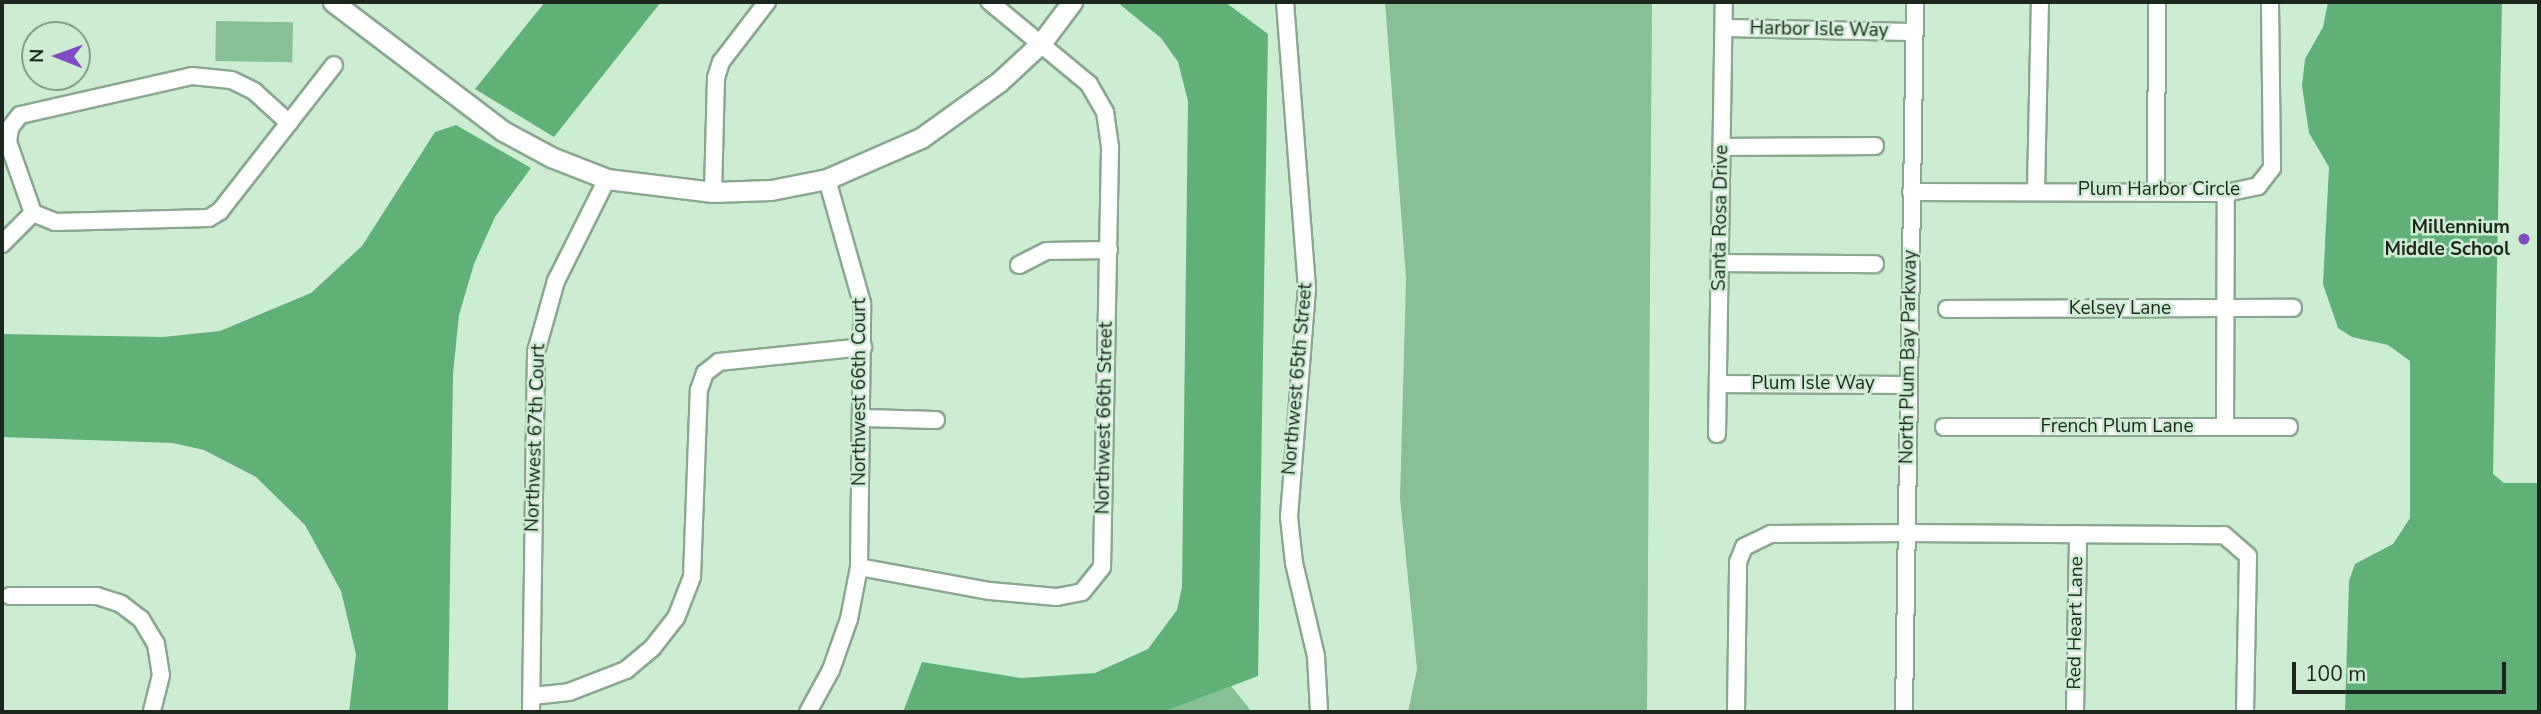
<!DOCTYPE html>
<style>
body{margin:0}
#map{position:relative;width:2541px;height:714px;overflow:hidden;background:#cdedd3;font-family:"Nunito Sans",sans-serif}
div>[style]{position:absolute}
.green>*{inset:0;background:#88c095;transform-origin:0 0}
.water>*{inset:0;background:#61b077}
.roads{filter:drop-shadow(2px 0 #8aa890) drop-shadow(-2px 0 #8aa890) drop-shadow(0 2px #8aa890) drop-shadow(0 -2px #8aa890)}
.minor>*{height:16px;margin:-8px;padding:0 8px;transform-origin:8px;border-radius:8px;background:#fff}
.tertiary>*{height:19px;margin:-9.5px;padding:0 9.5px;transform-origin:9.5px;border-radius:9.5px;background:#fff}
.dots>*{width:19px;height:19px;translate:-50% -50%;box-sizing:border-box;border:4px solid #cdedd3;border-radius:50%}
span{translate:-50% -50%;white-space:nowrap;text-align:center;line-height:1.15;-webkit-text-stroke:5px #cdedd3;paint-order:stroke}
.street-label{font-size:19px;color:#1b261d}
.poi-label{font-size:19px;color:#1b261d;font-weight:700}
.right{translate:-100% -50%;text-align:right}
.frame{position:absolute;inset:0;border:4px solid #1b261d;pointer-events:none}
.north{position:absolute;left:21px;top:21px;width:70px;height:70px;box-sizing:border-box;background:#cdedd3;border:2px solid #869d8a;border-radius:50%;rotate:271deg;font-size:19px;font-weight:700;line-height:28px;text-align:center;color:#1b261d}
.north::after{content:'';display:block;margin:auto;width:24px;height:32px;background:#814cc3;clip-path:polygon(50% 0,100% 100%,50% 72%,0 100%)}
.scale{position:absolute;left:2292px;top:662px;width:214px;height:32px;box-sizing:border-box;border:4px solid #1b261d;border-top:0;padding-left:9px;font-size:21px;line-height:24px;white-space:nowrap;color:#1b261d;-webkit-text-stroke:5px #cdedd3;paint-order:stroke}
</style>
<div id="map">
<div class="green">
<i style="clip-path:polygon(1385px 2px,1652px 2px,1647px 712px,1408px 712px,1417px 669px,1400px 498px,1406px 278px)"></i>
<i style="left:216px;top:21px;width:77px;height:40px;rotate:1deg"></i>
<i style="clip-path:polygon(1231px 686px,1252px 712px,1163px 712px)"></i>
</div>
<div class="water">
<i style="clip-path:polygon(545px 2px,661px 2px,554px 137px,475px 89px)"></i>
<i style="clip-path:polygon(1117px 2px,1225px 2px,1268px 34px,1258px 676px,1163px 712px,903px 712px,922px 662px,1021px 678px,1095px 673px,1148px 649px,1177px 610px,1182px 587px,1188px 101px,1178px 62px,1161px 38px)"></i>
<i style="clip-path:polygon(2328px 2px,2502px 2px,2493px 474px,2504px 483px,2539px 483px,2539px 712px,2345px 712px,2349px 581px,2355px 564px,2393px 544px,2410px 518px,2410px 361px,2388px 345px,2352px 337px,2338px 328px,2323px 284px,2329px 167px,2309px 133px,2302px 86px,2305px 59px,2323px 27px)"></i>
<i style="clip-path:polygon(456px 125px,531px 168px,495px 217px,474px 264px,459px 315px,453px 374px,448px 712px,349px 712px,356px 654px,341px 591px,305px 525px,256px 477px,204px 450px,173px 443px,2px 437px,2px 334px,163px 337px,220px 331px,311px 293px,362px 246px,435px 132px)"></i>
</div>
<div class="roads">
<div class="minor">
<i style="left:1285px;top:2px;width:287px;rotate:85.6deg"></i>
<i style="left:1307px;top:288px;width:230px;rotate:94.5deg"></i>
<i style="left:1289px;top:517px;width:46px;rotate:83.8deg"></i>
<i style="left:1294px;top:563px;width:96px;rotate:76.7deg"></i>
<i style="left:1316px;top:656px;width:56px;rotate:86.9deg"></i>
<i style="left:1724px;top:28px;width:190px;rotate:1.2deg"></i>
<i style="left:289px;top:123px;width:47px;rotate:-137.6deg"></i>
<i style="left:254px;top:91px;width:25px;rotate:-154deg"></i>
<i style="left:231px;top:80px;width:39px;rotate:-174deg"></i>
<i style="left:192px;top:76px;width:176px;rotate:167.2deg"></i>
<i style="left:20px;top:115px;width:16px;rotate:128deg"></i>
<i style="left:10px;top:128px;width:14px;rotate:98deg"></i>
<i style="left:8px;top:142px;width:75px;rotate:70.6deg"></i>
<i style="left:33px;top:213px;width:24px;rotate:22deg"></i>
<i style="left:55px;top:222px;width:154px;rotate:-1.5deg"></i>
<i style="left:209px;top:218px;width:13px;rotate:-32deg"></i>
<i style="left:220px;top:211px;width:185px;rotate:-52deg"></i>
<i style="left:1723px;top:147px;width:152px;rotate:-0.4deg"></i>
<i style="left:2036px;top:191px;width:189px;rotate:-88.8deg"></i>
<i style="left:2156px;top:191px;width:189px;rotate:-89.7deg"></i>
<i style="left:713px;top:192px;width:114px;rotate:-88.5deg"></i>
<i style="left:716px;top:78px;width:17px;rotate:-73deg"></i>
<i style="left:721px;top:62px;width:76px;rotate:-52.5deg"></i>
<i style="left:1911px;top:192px;width:315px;rotate:0.2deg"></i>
<i style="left:2226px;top:193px;width:33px;rotate:-12deg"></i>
<i style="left:2258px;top:186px;width:23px;rotate:-52deg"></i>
<i style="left:2272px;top:168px;width:166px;rotate:-90.7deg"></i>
<i style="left:2px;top:244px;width:44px;rotate:-45deg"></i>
<i style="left:1721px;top:263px;width:154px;rotate:0.4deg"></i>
<i style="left:1019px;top:265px;width:31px;rotate:-27deg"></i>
<i style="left:1047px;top:251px;width:62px;rotate:-0.9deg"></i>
<i style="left:1947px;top:309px;width:346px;rotate:-0.2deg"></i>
<i style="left:1718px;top:384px;width:190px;rotate:0.3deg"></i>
<i style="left:863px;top:418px;width:73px;rotate:1.6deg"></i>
<i style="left:1944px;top:427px;width:345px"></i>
<i style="left:2225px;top:427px;width:234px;rotate:-89.8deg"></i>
<i style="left:1717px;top:434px;width:432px;rotate:-89.1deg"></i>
<i style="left:859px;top:567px;width:133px;rotate:10.4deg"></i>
<i style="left:990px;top:591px;width:67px;rotate:5.1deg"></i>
<i style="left:1057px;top:597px;width:25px;rotate:-11deg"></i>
<i style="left:1082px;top:592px;width:32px;rotate:-51deg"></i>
<i style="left:1102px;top:567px;width:420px;rotate:-88.9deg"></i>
<i style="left:1110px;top:147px;width:35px;rotate:-98deg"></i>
<i style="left:1105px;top:112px;width:32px;rotate:-120deg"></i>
<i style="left:1089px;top:84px;width:129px;rotate:-140.4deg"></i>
<i style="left:10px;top:596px;width:87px"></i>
<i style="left:97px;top:596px;width:25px;rotate:18deg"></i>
<i style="left:121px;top:604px;width:25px;rotate:37deg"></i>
<i style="left:141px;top:619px;width:29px;rotate:59deg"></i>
<i style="left:156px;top:644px;width:31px;rotate:81deg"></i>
<i style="left:161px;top:675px;width:38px;rotate:104deg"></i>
<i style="left:532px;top:696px;width:37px;rotate:-6deg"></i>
<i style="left:569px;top:692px;width:61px;rotate:-21.1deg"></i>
<i style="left:626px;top:670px;width:35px;rotate:-40deg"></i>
<i style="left:653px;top:647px;width:37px;rotate:-52deg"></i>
<i style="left:676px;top:618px;width:44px;rotate:-68.7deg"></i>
<i style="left:692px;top:577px;width:187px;rotate:-87.9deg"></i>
<i style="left:699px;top:390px;width:18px;rotate:-71deg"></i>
<i style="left:705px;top:373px;width:18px;rotate:-38deg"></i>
<i style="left:719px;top:362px;width:145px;rotate:-5.9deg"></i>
<i style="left:531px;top:712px;width:360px;rotate:-89.2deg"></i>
<i style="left:536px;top:352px;width:74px;rotate:-74.3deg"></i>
<i style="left:556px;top:281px;width:114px;rotate:-63.4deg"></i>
<i style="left:808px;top:712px;width:48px;rotate:-61.3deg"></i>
<i style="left:831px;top:670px;width:54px;rotate:-70.6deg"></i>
<i style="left:849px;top:619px;width:53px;rotate:-79.1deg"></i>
<i style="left:859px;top:567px;width:264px;rotate:-89.3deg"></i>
<i style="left:862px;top:303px;width:129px;rotate:-105.8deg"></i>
<i style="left:1736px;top:712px;width:150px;rotate:-89.2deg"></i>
<i style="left:1738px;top:562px;width:16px;rotate:-68deg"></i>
<i style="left:1744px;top:547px;width:30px;rotate:-26deg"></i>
<i style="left:1771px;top:534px;width:135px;rotate:-0.4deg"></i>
<i style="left:1906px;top:533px;width:318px;rotate:0.4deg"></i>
<i style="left:2224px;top:535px;width:32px;rotate:41deg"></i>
<i style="left:2248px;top:556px;width:156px;rotate:91.1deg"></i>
<i style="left:1904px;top:712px;width:710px;rotate:-89.11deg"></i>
<i style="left:2075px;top:712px;width:178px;rotate:-89deg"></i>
</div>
<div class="tertiary">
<i style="left:333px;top:2px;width:213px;rotate:37.2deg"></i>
<i style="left:503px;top:131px;width:55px;rotate:28.4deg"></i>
<i style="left:551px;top:157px;width:60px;rotate:21.4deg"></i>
<i style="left:607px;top:179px;width:107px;rotate:7deg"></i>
<i style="left:713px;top:192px;width:58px;rotate:-2deg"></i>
<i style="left:771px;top:190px;width:57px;rotate:-11.1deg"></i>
<i style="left:827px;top:179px;width:103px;rotate:-23.6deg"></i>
<i style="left:921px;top:138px;width:96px;rotate:-35.7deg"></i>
<i style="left:999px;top:82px;width:59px;rotate:-42.9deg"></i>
<i style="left:1042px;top:42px;width:50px;rotate:-53.1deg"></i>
</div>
</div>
<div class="dots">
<i style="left:2524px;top:239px;background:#814cc3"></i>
</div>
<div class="street-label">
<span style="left:1819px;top:30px;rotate:1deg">Harbor Isle Way</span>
<span style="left:2159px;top:190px">Plum Harbor Circle</span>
<span style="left:1721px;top:218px;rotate:-89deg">Santa Rosa Drive</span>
<span style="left:2120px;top:309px">Kelsey Lane</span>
<span style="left:1909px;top:357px;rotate:-89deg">North Plum Bay Parkway</span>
<span style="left:1298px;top:379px;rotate:-85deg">Northwest 65th Street</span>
<span style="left:1813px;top:384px">Plum Isle Way</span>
<span style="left:860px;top:392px;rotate:-90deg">Northwest 66th Court</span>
<span style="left:1105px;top:418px;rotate:-89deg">Northwest 66th Street</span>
<span style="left:2117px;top:427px">French Plum Lane</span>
<span style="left:536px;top:438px;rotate:-88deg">Northwest 67th Court</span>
<span style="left:2076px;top:623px;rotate:-89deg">Red Heart Lane</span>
</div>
<div class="poi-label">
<span class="right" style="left:2510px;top:239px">Millennium<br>Middle School</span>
</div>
<div class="frame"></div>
<div class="north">N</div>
<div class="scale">100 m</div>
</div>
